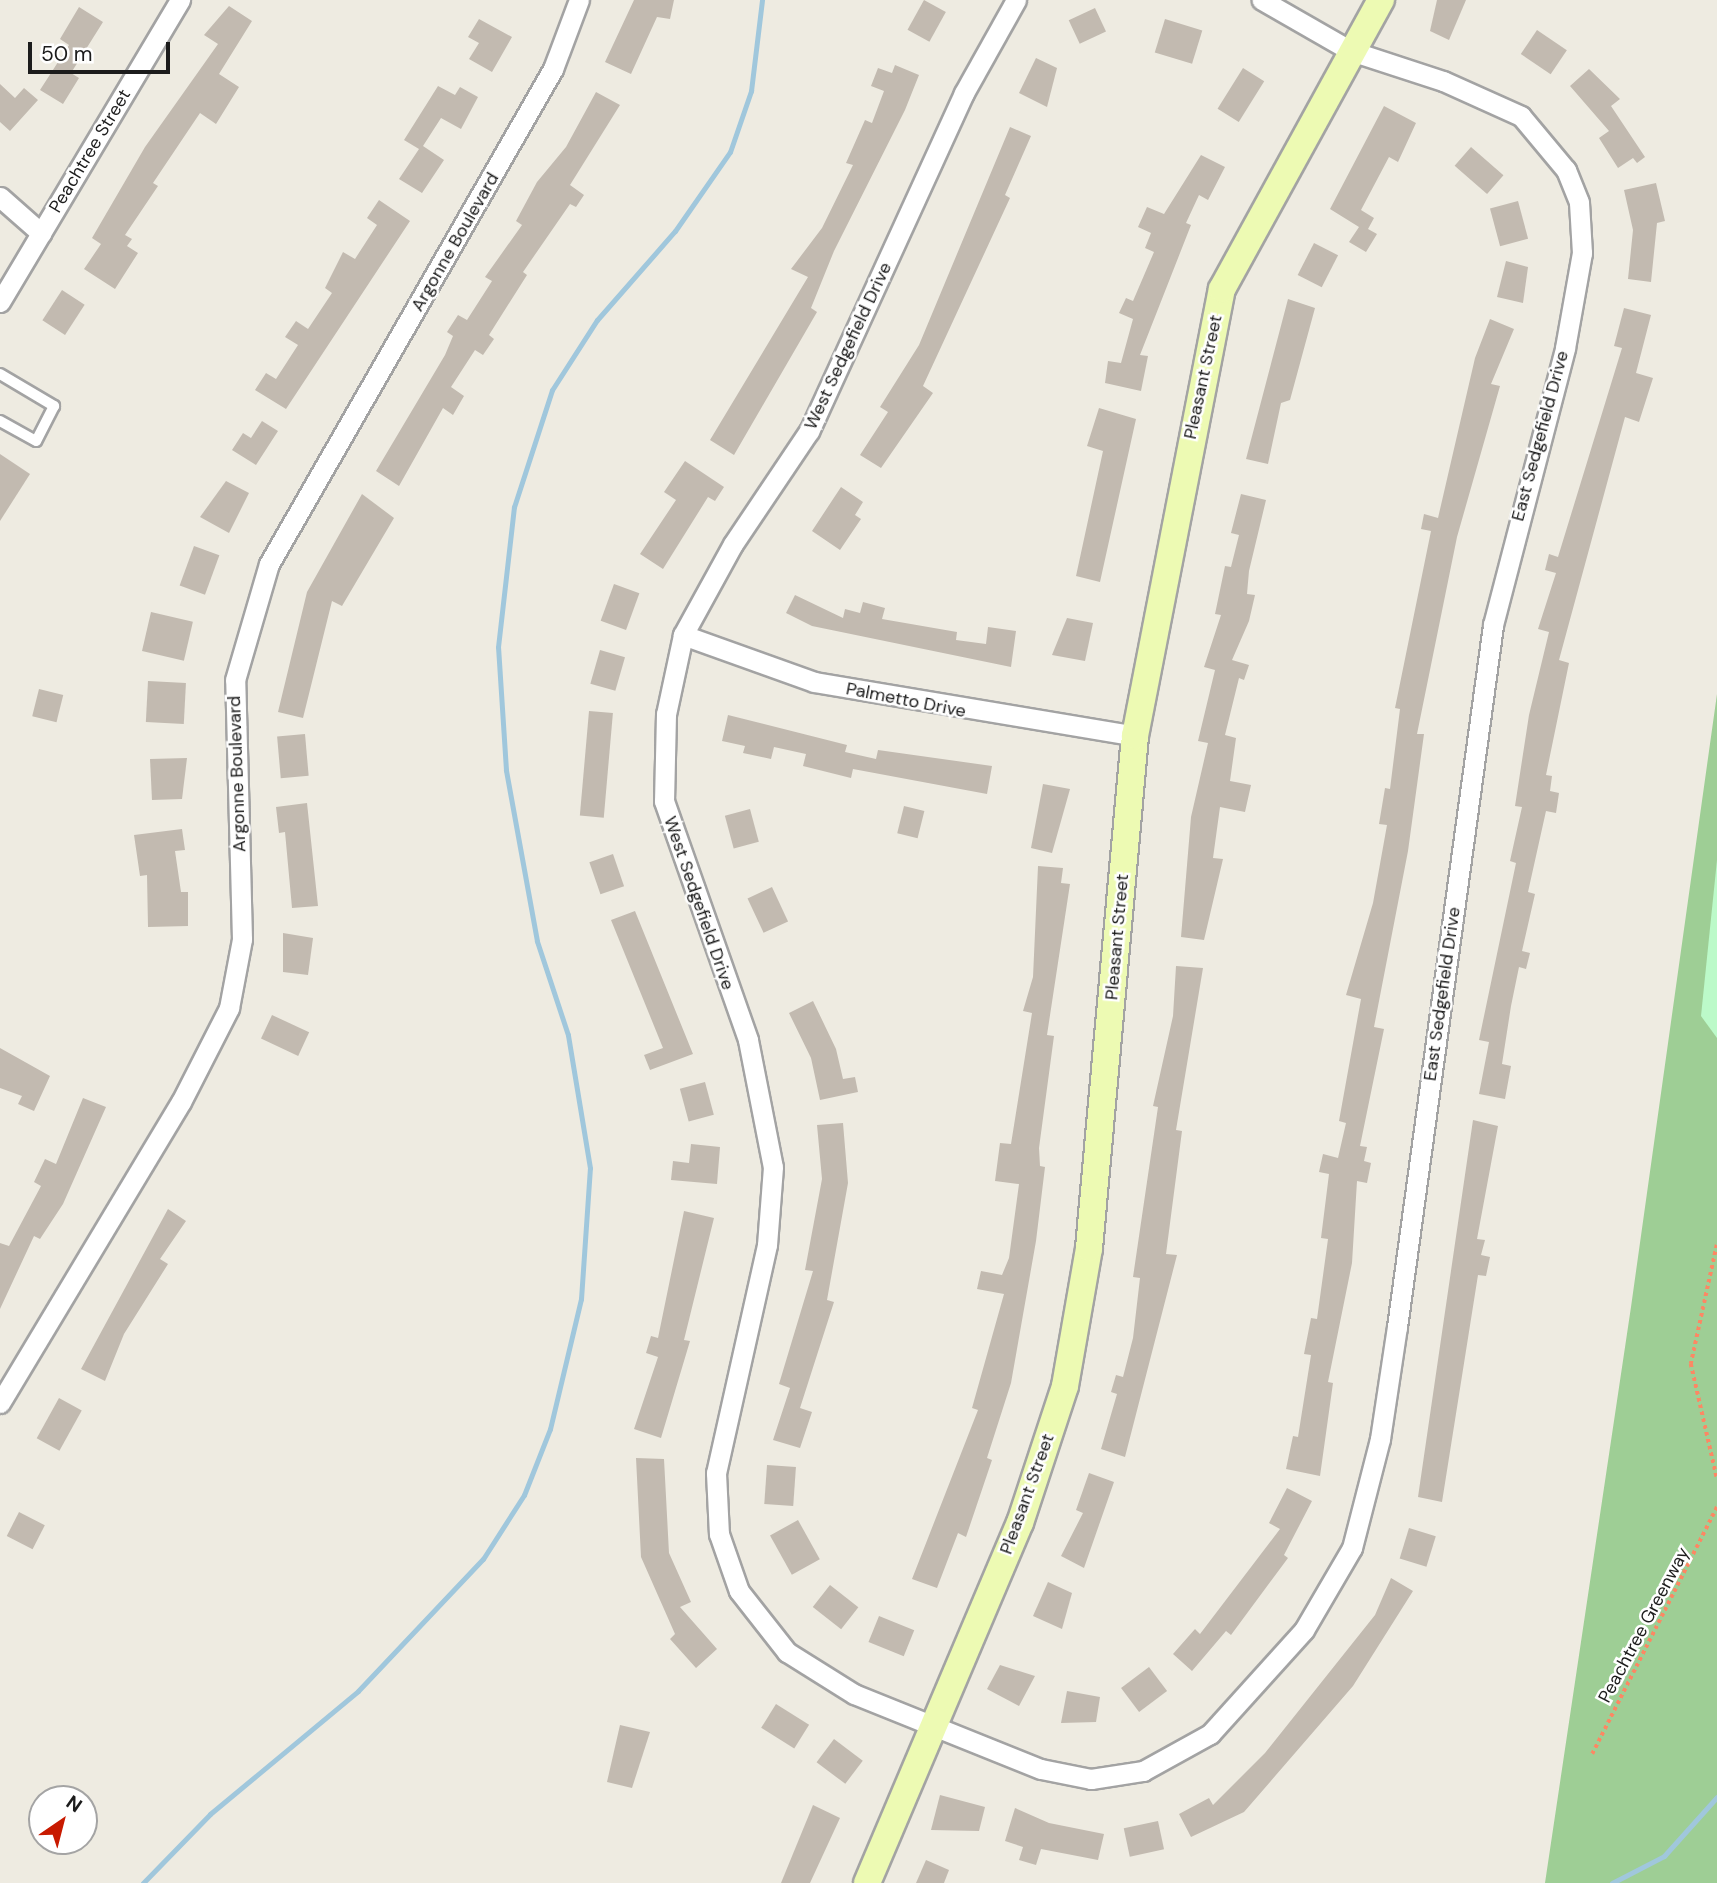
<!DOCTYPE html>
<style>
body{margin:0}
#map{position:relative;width:1717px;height:1883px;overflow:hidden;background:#eeebe1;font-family:"DM Sans",sans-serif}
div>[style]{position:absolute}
.forest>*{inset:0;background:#9ece95}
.park>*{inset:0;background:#bcfac9}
.stream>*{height:5px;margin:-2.5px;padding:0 2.5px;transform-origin:2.5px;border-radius:2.5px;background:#a0c7dc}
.building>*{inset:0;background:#c2bab0;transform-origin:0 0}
.path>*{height:3.5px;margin-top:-1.75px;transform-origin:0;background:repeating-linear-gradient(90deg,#fc8864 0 3.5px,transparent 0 7px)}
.roads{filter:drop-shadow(2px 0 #a3a3a3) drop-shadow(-2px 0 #a3a3a3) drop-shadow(0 2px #a3a3a3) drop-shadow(0 -2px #a3a3a3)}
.lane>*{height:10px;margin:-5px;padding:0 5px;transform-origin:5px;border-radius:5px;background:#fff}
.street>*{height:19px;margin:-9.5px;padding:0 9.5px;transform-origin:9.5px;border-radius:9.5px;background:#fff}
.secondary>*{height:26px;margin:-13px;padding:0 13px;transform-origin:13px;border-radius:13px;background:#edfab3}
span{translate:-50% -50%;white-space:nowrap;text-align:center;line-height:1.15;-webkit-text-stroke:5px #fff;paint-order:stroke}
.street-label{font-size:18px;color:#1c1c1c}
.north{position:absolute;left:28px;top:1785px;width:70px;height:70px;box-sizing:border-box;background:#fff;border:2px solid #a4a4a4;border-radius:50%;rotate:35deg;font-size:19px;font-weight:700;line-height:28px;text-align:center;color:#1c1c1c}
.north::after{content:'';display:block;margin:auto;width:24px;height:32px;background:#c81a00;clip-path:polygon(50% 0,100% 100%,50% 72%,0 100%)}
.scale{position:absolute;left:28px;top:42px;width:142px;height:32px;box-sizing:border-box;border:4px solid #1c1c1c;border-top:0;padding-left:9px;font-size:21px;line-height:24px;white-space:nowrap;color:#1c1c1c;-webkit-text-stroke:5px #fff;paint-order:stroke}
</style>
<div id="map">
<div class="forest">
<i style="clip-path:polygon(1717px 694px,1717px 1883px,1545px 1883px,1631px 1307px)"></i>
</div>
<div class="park">
<i style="clip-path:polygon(1717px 860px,1717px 1038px,1701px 1016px)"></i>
</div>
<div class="stream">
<i style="left:143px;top:1883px;width:96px;rotate:-45.8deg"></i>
<i style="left:210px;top:1814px;width:192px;rotate:-39.7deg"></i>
<i style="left:358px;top:1691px;width:182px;rotate:-46.6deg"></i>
<i style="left:483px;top:1559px;width:76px;rotate:-57.4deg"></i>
<i style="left:524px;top:1495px;width:71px;rotate:-68.5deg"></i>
<i style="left:550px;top:1429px;width:134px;rotate:-76.6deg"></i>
<i style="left:581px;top:1299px;width:131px;rotate:-86.1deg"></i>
<i style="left:590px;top:1168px;width:135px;rotate:-99.4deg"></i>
<i style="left:568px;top:1035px;width:99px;rotate:-108.3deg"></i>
<i style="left:537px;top:941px;width:174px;rotate:-100.3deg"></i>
<i style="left:506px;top:770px;width:123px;rotate:-93.7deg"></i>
<i style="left:498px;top:647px;width:141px;rotate:-83.5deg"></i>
<i style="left:514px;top:507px;width:123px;rotate:-72deg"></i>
<i style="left:552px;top:390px;width:83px;rotate:-57.3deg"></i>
<i style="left:597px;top:320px;width:118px;rotate:-48.8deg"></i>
<i style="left:675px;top:231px;width:96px;rotate:-55.2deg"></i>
<i style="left:730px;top:152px;width:65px;rotate:-71deg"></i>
<i style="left:751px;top:91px;width:92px;rotate:-83.1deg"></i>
<i style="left:1612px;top:1883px;width:59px;rotate:-27.4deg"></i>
<i style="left:1664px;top:1856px;width:79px;rotate:-48.1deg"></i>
</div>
<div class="building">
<i style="clip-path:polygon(634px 0,674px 0,670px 19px,657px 17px,631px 74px,605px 62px)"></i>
<i style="left:924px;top:0;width:25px;height:34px;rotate:29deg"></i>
<i style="clip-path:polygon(1437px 0,1466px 0,1449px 40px,1430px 31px)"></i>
<i style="clip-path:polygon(229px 6px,252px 21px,219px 74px,239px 87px,216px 124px,200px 113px,153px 183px,158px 186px,125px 235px,132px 239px,127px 246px,138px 253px,115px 289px,84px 269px,101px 244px,92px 238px,145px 147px,218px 44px,204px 35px)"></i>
<i style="clip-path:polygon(79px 7px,103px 22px,71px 73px,79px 78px,63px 104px,40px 90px,69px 45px,60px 39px)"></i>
<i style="left:1095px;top:8px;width:26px;height:29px;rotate:65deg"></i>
<i style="clip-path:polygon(479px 19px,512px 37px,492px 72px,469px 59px,479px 43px,468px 37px)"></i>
<i style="left:1165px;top:19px;width:39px;height:35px;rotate:17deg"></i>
<i style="left:1537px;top:30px;width:36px;height:29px;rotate:34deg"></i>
<i style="clip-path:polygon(1036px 58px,1057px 68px,1047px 107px,1019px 93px)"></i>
<i style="clip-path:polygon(895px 65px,919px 75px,905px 110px,834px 251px,811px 308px,817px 312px,734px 455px,710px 440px,808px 277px,791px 269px,822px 228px,853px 165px,846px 163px,865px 120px,872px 123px,884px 91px,871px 86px,878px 68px,892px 73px)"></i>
<i style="left:1243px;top:68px;width:25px;height:48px;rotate:32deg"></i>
<i style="clip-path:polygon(1589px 69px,1620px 99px,1611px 106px,1645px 157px,1637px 163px,1633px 158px,1618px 168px,1599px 138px,1609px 131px,1570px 86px)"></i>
<i style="clip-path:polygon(0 84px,15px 98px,24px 88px,38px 100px,10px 131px,0 122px)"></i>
<i style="clip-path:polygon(438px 86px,455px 95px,460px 87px,478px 97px,461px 129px,441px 118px,423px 146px,444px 160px,422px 193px,399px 179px,419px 149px,404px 140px)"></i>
<i style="clip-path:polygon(596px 92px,620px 105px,570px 185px,584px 195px,576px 207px,570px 204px,523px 272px,527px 275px,489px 335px,494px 339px,483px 355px,475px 350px,451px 387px,464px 396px,453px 415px,443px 408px,399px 486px,376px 471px,445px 355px,453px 336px,447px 332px,458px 315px,467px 320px,492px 281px,485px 277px,522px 225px,516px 221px,537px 182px,566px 147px)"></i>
<i style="clip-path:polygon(1384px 106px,1416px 123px,1398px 162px,1389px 157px,1361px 210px,1374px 218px,1368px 229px,1377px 234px,1366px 252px,1349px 242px,1359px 227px,1330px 209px)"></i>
<i style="clip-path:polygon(1010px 127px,1031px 136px,1005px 195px,1010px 198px,923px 386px,933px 393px,881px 468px,860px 455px,888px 412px,880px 407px,919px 345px)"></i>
<i style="left:1471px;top:147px;width:43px;height:25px;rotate:41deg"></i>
<i style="clip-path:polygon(1201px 155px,1225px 167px,1208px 200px,1199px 195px,1186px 223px,1191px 225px,1140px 355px,1148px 356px,1141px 391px,1105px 383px,1108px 361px,1121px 363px,1133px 319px,1119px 313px,1126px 298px,1133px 301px,1154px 252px,1145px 248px,1151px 233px,1138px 227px,1147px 207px,1164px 214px)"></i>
<i style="clip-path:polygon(1656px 183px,1665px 221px,1657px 223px,1651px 282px,1628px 279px,1633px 230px,1624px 190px)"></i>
<i style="clip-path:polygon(379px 200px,410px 221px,286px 409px,255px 390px,266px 373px,276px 379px,298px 345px,285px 337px,296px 321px,308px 329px,332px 293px,325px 288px,343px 252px,355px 259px,377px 225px,367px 218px)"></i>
<i style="left:1518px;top:201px;width:39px;height:29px;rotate:75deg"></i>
<i style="left:1314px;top:243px;width:27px;height:36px;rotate:27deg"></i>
<i style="clip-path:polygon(1506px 261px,1528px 267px,1523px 303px,1497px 297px)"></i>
<i style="left:62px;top:290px;width:27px;height:36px;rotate:33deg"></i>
<i style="clip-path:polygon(1288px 299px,1315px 308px,1290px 400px,1281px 403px,1268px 464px,1246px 459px)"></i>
<i style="clip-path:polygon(1624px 308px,1651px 315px,1636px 373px,1653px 378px,1639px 422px,1625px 417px,1559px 660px,1569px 663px,1546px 775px,1552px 776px,1550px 791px,1559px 793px,1556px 813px,1546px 811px,1528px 892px,1535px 894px,1522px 951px,1530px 953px,1526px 969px,1519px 967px,1511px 1006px,1502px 1064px,1511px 1066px,1505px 1099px,1479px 1094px,1489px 1042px,1479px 1040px,1516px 863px,1510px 861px,1522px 807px,1515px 806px,1529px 715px,1549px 632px,1538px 629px,1556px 573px,1545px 570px,1549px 554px,1558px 557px,1622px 348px,1614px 346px)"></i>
<i style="clip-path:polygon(1490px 319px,1514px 329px,1491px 384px,1500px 386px,1457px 537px,1417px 734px,1424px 734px,1408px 851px,1374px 1027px,1384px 1029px,1360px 1146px,1367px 1147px,1364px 1161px,1371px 1163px,1367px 1183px,1357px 1181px,1352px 1263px,1328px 1382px,1333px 1383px,1320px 1476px,1286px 1469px,1293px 1436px,1298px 1437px,1311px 1355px,1304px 1354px,1311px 1318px,1317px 1319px,1328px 1239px,1321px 1238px,1329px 1174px,1319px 1172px,1323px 1154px,1338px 1158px,1346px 1123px,1339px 1121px,1361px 999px,1346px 995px,1373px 903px,1387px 825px,1379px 824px,1385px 788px,1390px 789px,1400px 709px,1395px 708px,1431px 531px,1421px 529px,1424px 514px,1438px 518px,1475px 358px)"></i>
<i style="clip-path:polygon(1099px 408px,1136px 419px,1100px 582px,1076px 576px,1103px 451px,1087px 446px)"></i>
<i style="clip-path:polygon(262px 421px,278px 431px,256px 465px,232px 450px,243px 433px,251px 438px)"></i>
<i style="clip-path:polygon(0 454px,30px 474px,0 521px)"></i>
<i style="clip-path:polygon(685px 461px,724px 487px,715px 501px,708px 497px,663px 569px,640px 554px,676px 500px,664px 492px)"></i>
<i style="clip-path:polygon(226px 481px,249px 493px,229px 533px,200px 517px)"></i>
<i style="clip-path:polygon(841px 487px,863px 502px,855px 515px,861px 519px,840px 550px,812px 531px)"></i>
<i style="clip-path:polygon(362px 494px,394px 518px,342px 606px,332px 601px,303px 718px,278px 712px,307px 592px)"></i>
<i style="clip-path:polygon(1241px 494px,1266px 500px,1249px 571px,1247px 594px,1255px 595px,1249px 621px,1232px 660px,1249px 665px,1244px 680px,1239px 678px,1225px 735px,1236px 738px,1230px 781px,1251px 785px,1245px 812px,1220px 807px,1213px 858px,1223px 859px,1204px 940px,1181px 937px,1191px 817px,1208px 743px,1198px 741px,1215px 670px,1204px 667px,1221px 615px,1215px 614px,1225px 566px,1231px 567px,1239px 535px,1231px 533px)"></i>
<i style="left:194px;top:546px;width:27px;height:42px;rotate:20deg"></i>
<i style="left:614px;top:584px;width:27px;height:39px;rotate:20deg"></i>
<i style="clip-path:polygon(795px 595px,843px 618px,845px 609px,860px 613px,863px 602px,885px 608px,882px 619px,957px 632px,956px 640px,986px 644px,988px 627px,1016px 631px,1011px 667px,812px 626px,786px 613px)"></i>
<i style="left:151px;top:612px;width:43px;height:40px;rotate:13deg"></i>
<i style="clip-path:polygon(1067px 618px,1093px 623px,1085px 661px,1052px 655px)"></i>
<i style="left:600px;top:650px;width:26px;height:35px;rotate:16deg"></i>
<i style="left:148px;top:681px;width:38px;height:41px;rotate:3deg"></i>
<i style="left:39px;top:689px;width:25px;height:28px;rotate:14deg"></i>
<i style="left:589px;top:711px;width:24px;height:105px;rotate:5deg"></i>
<i style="clip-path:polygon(728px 715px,847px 745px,845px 752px,876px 759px,878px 750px,992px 766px,987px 794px,853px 769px,851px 778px,803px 766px,806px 754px,774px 747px,771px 759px,743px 753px,745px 746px,722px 741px)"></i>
<i style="left:305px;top:734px;width:42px;height:28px;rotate:85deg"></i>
<i style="clip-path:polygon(187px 758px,182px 799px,152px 800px,150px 759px)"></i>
<i style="clip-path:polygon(1043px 784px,1070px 789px,1052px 853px,1031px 848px)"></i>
<i style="clip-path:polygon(307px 803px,318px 906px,292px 908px,285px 832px,279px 833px,276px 807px)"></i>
<i style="left:904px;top:806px;width:21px;height:28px;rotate:14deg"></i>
<i style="left:750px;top:809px;width:34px;height:26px;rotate:75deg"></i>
<i style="clip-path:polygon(182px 829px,185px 850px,175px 851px,181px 892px,188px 892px,188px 926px,148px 927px,147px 875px,140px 876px,134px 835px)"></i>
<i style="left:613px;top:854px;width:34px;height:25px;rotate:71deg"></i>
<i style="clip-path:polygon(1038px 866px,1063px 868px,1061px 883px,1070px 884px,1047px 1035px,1054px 1036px,1039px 1148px,1040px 1166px,1045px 1167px,1036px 1241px,1011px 1383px,987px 1458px,992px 1460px,966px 1537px,958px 1533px,937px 1588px,912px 1579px,978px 1410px,972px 1408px,1004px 1294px,977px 1289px,981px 1271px,1002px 1275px,1009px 1258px,1019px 1184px,995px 1181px,1000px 1143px,1011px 1144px,1032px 1013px,1023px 1011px,1033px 977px)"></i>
<i style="left:772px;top:887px;width:38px;height:27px;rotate:65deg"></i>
<i style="clip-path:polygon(635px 911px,693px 1054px,650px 1070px,644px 1055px,663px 1048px,611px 920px)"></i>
<i style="clip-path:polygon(283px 933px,313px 938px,308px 975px,283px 972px)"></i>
<i style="clip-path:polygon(1176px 966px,1203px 968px,1176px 1130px,1182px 1131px,1166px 1254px,1177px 1255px,1125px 1457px,1101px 1449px,1117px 1394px,1111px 1392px,1116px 1375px,1123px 1377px,1133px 1338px,1140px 1278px,1133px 1277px,1158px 1107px,1153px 1106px,1173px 1016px)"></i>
<i style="clip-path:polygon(813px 1001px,836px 1049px,843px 1079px,855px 1077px,858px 1092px,820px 1100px,811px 1058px,789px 1013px)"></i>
<i style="left:272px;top:1015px;width:41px;height:26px;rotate:25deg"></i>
<i style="clip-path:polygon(0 1048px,50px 1076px,34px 1111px,18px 1104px,22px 1096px,0 1088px)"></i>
<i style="left:705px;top:1082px;width:34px;height:26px;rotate:75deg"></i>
<i style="clip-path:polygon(83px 1098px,106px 1107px,63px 1204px,40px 1239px,34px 1236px,0 1309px,0 1243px,9px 1246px,41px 1186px,34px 1182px,45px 1159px,56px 1164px)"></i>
<i style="clip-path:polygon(1473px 1120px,1498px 1126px,1477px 1239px,1485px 1240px,1481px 1255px,1490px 1257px,1486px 1276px,1478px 1275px,1442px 1502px,1418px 1497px)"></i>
<i style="clip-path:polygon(843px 1123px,848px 1183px,827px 1300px,834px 1302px,800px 1408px,812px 1412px,800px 1448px,773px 1440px,790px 1388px,779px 1384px,813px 1271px,805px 1270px,822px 1179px,817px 1125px)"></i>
<i style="clip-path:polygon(691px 1144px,720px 1147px,717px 1184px,671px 1180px,673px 1161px,689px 1163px)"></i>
<i style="clip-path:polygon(168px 1209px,186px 1221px,160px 1259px,168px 1264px,124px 1334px,105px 1381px,81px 1369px)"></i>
<i style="clip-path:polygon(684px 1211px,714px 1218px,684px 1340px,690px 1341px,661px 1438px,634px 1429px,658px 1357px,646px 1353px,651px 1336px,658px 1338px)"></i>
<i style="left:59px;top:1398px;width:26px;height:46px;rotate:29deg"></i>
<i style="clip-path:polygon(636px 1458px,664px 1459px,669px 1553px,691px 1602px,680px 1607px,717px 1649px,696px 1668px,670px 1639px,675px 1634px,641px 1557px)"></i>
<i style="left:767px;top:1465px;width:29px;height:39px;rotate:4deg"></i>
<i style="clip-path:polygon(1089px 1473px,1114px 1482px,1084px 1568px,1061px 1556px,1083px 1513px,1076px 1510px)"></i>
<i style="clip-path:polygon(1287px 1488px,1312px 1501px,1284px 1555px,1288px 1558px,1231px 1635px,1226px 1631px,1192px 1671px,1173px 1654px,1195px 1629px,1200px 1634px,1280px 1529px,1269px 1523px)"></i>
<i style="left:19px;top:1512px;width:29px;height:27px;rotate:27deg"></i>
<i style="left:798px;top:1520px;width:45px;height:32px;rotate:61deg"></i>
<i style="left:1409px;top:1528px;width:28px;height:32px;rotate:17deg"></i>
<i style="clip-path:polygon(1391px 1578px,1413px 1591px,1353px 1686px,1244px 1812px,1191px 1837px,1179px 1814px,1209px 1798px,1213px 1805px,1265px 1753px,1375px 1615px)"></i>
<i style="clip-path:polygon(1048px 1582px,1072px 1593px,1062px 1629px,1033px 1616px)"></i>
<i style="left:830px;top:1585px;width:36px;height:28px;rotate:38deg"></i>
<i style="left:879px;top:1616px;width:38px;height:28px;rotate:22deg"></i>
<i style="clip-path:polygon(1000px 1665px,1035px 1676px,1019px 1706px,987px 1689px)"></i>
<i style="left:1149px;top:1667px;width:30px;height:35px;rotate:53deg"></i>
<i style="clip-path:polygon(1067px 1691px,1100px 1697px,1096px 1722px,1061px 1723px)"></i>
<i style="left:776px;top:1704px;width:39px;height:28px;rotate:32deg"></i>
<i style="clip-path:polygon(620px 1725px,650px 1732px,632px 1788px,607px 1782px)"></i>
<i style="left:834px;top:1739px;width:36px;height:29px;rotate:37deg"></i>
<i style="clip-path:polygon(940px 1795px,985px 1807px,979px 1831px,931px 1830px)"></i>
<i style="clip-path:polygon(813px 1805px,840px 1818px,810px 1883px,781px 1883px)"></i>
<i style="clip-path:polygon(1015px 1808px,1049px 1823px,1104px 1834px,1098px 1860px,1041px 1849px,1036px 1865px,1019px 1860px,1023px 1847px,1005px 1841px)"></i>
<i style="left:1158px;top:1821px;width:29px;height:35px;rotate:78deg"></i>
<i style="clip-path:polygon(926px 1860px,949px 1870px,944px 1883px,916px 1883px)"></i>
</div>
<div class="path">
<i style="left:1717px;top:1245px;width:122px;rotate:102.3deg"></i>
<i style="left:1691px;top:1364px;width:117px;rotate:77.2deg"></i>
<i style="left:1592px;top:1754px;width:277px;rotate:-63.2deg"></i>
</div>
<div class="roads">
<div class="lane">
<i style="left:0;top:374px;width:63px;rotate:30.7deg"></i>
<i style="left:54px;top:406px;width:39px;rotate:117deg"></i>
<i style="left:36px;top:441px;width:41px;rotate:-150.9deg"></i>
</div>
<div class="street">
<i style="left:1016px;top:0;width:107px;rotate:119.2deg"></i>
<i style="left:964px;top:93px;width:372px;rotate:114.6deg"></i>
<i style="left:809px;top:431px;width:136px;rotate:123.9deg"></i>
<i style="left:733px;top:544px;width:104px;rotate:118.8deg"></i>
<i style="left:683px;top:635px;width:81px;rotate:102.1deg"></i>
<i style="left:666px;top:714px;width:87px;rotate:91.3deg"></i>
<i style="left:664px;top:801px;width:253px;rotate:70.6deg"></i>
<i style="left:748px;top:1040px;width:129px;rotate:78.9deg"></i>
<i style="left:773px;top:1167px;width:78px;rotate:94.4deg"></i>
<i style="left:767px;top:1245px;width:234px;rotate:102.6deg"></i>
<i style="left:716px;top:1473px;width:61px;rotate:87.2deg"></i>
<i style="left:719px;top:1534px;width:60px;rotate:70.7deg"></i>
<i style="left:739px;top:1591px;width:78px;rotate:51.8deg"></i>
<i style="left:787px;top:1652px;width:79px;rotate:32.1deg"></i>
<i style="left:854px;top:1694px;width:201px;rotate:21.9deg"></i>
<i style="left:1041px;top:1769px;width:51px;rotate:11.3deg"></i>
<i style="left:1091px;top:1779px;width:53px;rotate:-8.7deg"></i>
<i style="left:1143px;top:1771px;width:77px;rotate:-28.9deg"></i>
<i style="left:1210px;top:1734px;width:140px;rotate:-47.9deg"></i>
<i style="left:1304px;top:1630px;width:95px;rotate:-59.7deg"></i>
<i style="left:1352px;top:1548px;width:113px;rotate:-75.6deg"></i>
<i style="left:1380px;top:1439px;width:113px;rotate:-81.4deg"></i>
<i style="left:1397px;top:1327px;width:709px;rotate:-82.21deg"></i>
<i style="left:1493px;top:625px;width:286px;rotate:-75.4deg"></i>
<i style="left:1565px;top:348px;width:97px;rotate:-79.9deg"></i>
<i style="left:1582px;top:253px;width:51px;rotate:-93.4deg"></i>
<i style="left:1579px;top:202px;width:35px;rotate:-112deg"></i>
<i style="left:1566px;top:170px;width:70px;rotate:-129.8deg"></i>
<i style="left:1521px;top:116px;width:85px;rotate:-155.8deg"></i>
<i style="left:1443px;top:81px;width:97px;rotate:-161.9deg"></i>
<i style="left:1351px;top:51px;width:103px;rotate:-150.2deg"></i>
<i style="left:0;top:197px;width:55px;rotate:41.3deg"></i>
<i style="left:0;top:302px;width:352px;rotate:-59.2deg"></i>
<i style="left:683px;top:635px;width:139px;rotate:19.7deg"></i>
<i style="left:814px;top:682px;width:326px;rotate:9.5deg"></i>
<i style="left:0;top:1403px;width:351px;rotate:-59deg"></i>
<i style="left:181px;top:1102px;width:106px;rotate:-62.9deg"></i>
<i style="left:229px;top:1008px;width:70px;rotate:-79.3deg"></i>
<i style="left:242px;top:939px;width:259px;rotate:-91.5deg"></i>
<i style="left:235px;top:680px;width:121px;rotate:-73.7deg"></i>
<i style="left:269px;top:564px;width:571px;rotate:-60.16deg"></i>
<i style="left:553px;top:69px;width:74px;rotate:-69.4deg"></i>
</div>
<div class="secondary">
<i style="left:867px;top:1883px;width:391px;rotate:-67deg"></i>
<i style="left:1020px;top:1523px;width:144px;rotate:-71.8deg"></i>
<i style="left:1065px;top:1386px;width:140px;rotate:-80.1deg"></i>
<i style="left:1089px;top:1248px;width:514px;rotate:-84.87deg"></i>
<i style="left:1135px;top:736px;width:455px;rotate:-79deg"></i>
<i style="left:1222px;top:289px;width:330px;rotate:-61.2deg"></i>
</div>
</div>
<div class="street-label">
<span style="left:90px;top:151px;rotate:-59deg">Peachtree Street</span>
<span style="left:455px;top:242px;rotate:-60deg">Argonne Boulevard</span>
<span style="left:848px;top:346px;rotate:-65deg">West Sedgefield Drive</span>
<span style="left:1203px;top:377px;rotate:-78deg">Pleasant Street</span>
<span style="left:1540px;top:436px;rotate:-75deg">East Sedgefield Drive</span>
<span style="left:906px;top:700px;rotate:11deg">Palmetto Drive</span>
<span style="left:237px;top:774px;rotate:-92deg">Argonne Boulevard</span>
<span style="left:699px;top:903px;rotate:71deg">West Sedgefield Drive</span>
<span style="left:1117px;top:937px;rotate:-85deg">Pleasant Street</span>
<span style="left:1442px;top:994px;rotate:-82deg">East Sedgefield Drive</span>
<span style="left:1027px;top:1494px;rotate:-70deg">Pleasant Street</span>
<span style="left:1644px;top:1625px;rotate:-62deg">Peachtree Greenway</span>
</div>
<div class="north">N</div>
<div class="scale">50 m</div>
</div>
